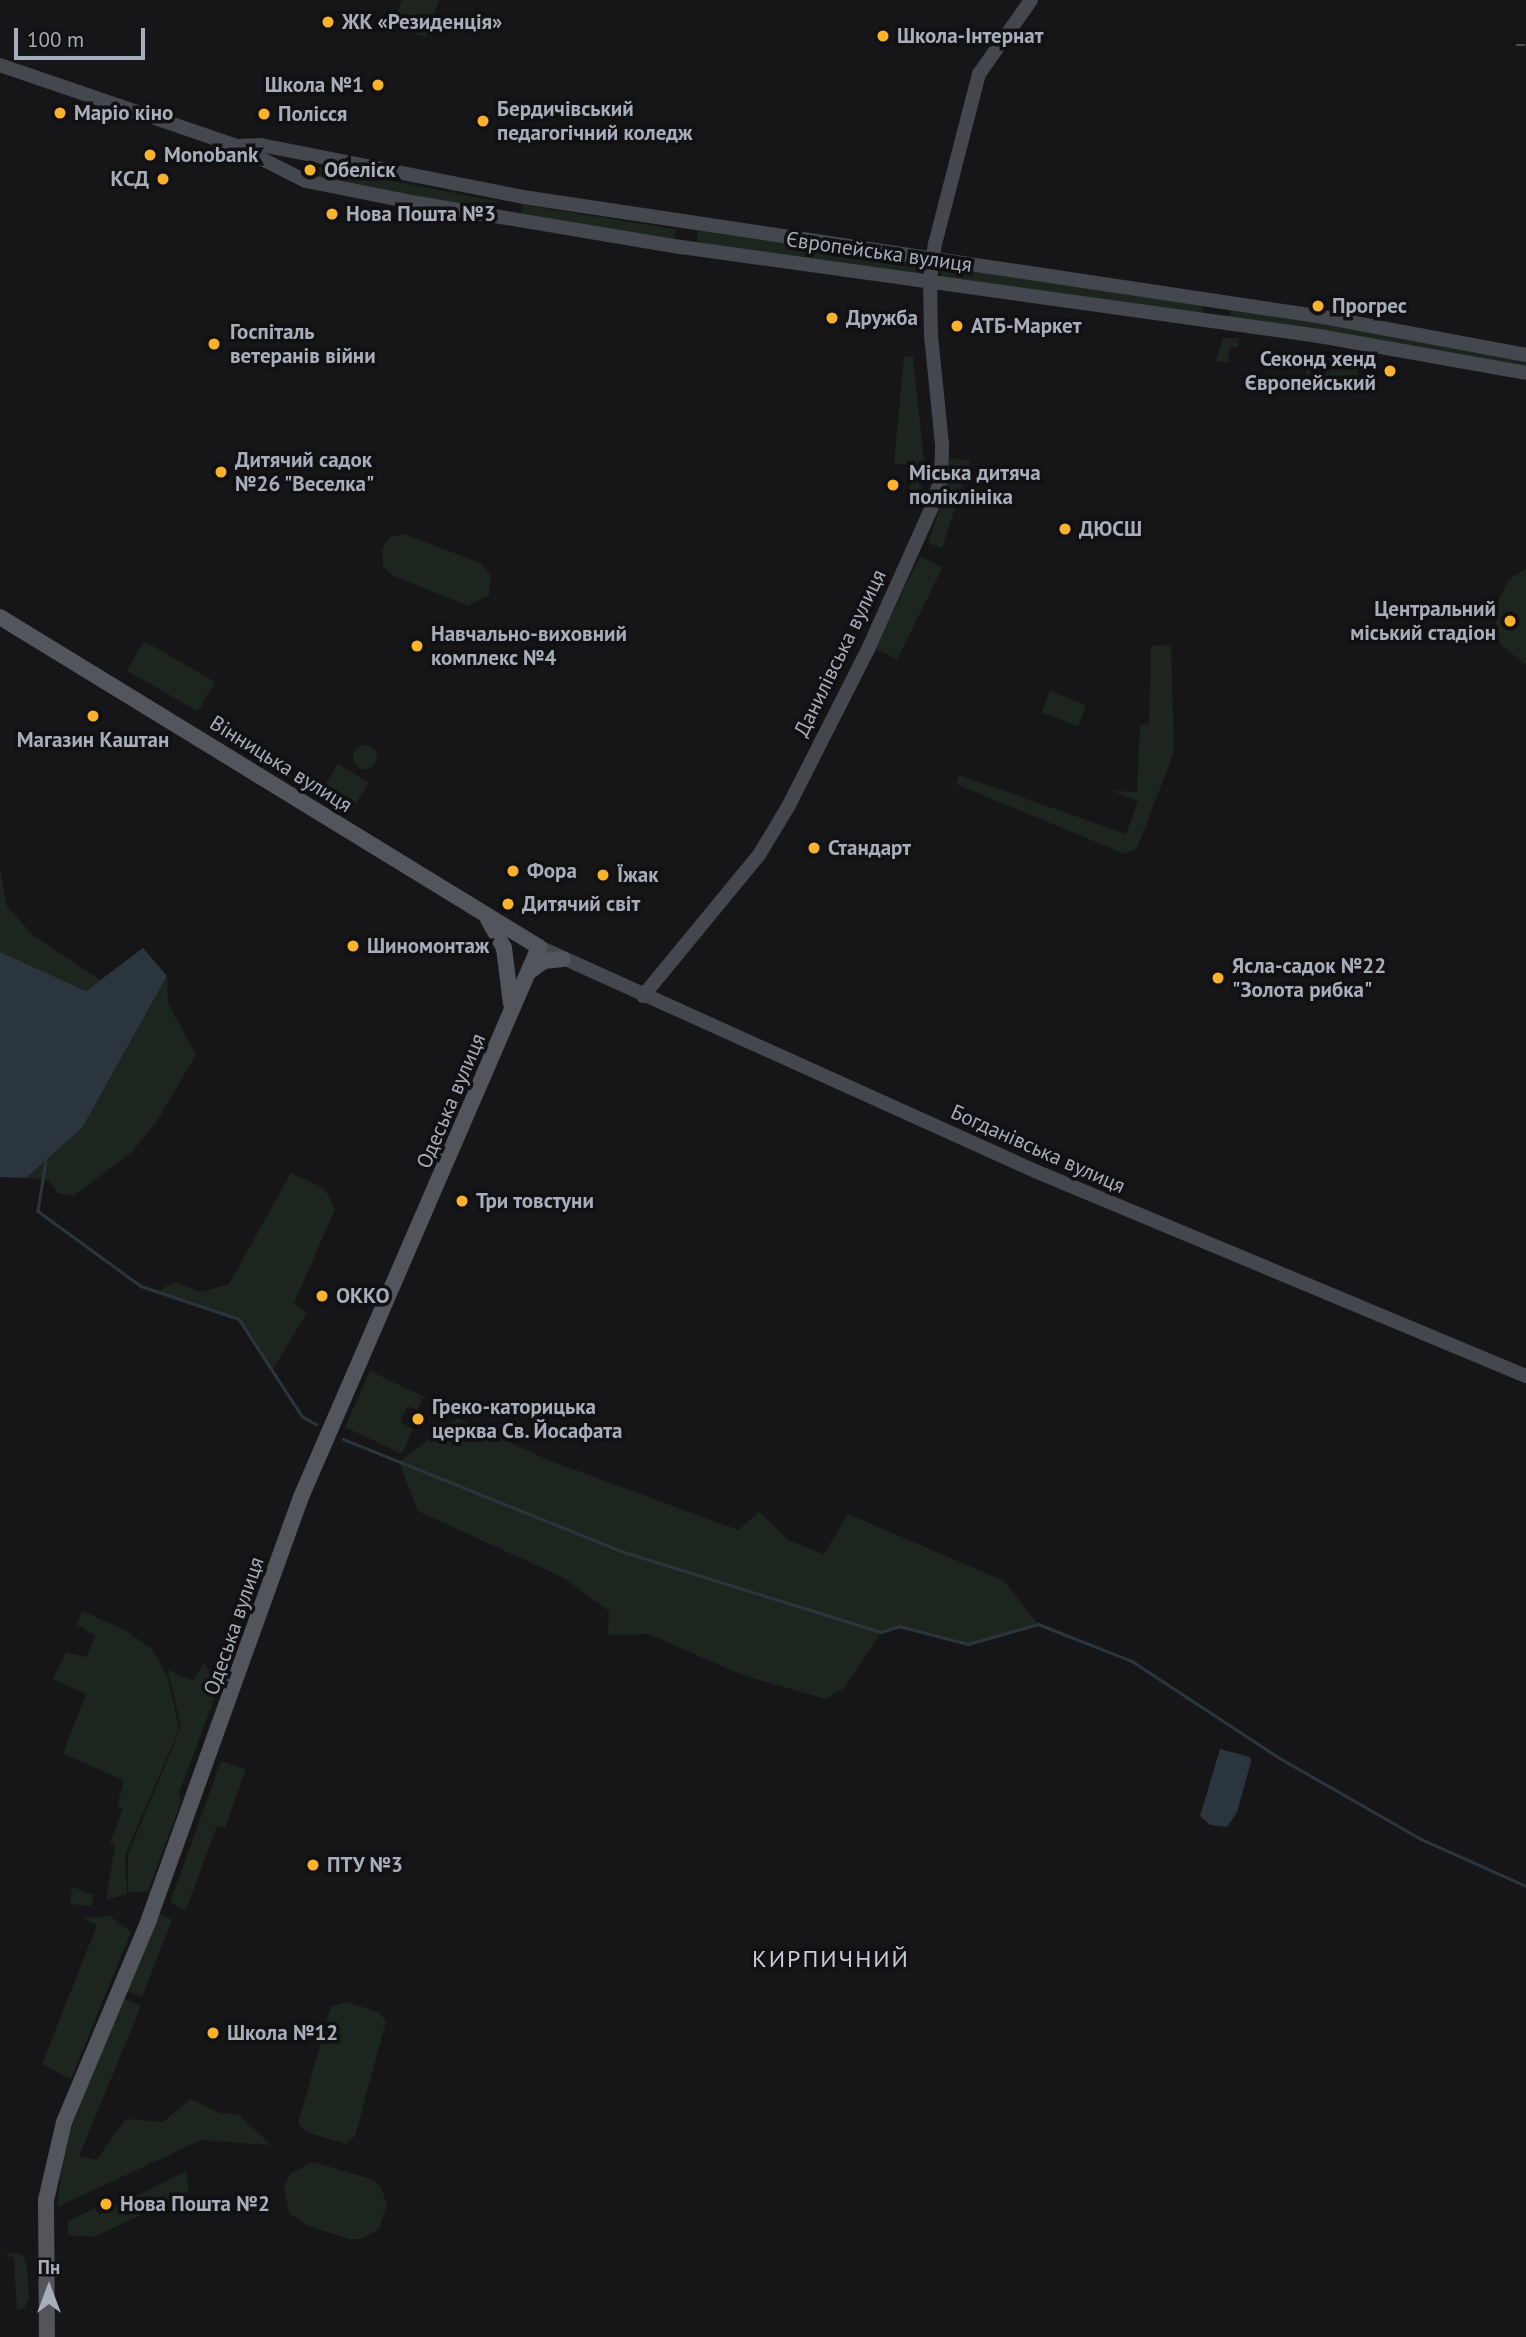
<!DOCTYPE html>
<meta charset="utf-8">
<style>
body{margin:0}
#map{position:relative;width:1526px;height:2337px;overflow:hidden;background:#161618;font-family:"PT Sans",sans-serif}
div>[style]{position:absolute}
.green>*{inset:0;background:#1d261e;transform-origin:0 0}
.round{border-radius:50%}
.water>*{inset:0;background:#2b353d}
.stream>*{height:2.5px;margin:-1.25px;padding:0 1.25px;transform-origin:1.25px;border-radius:1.25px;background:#2b353d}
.secondary>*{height:14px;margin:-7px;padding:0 7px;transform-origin:7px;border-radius:7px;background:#44474d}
.primary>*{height:16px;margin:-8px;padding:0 8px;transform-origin:8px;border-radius:8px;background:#52555c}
.rail>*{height:2.5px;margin-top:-1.25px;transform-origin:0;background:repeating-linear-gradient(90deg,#494c52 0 9px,transparent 0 16px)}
.dots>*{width:19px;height:19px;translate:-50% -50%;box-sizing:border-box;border:4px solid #111113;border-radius:50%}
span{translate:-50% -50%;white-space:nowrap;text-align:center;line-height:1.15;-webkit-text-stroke:7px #111113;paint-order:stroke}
.poi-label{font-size:21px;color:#a7adb9;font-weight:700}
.left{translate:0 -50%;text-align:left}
.right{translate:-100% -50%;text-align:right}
.street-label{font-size:21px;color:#a7adb9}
.quarter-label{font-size:24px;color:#c8ccd4;letter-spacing:2px}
.north{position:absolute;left:14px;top:2253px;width:70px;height:70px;-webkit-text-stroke:5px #111113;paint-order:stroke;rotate:0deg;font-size:19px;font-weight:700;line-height:28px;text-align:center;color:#a7adb9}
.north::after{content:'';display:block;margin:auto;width:24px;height:32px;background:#a7adb9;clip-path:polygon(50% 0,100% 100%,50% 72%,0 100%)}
.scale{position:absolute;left:14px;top:28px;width:131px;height:32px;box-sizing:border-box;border:4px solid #a7adb9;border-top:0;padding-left:9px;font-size:21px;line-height:24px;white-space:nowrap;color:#a7adb9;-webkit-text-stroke:5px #111113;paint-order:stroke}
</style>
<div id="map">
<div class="green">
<i style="clip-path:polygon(402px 0,439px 0,426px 37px,391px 26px)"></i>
<i style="left:316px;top:166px;width:186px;height:12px;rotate:11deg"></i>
<i style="left:523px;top:205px;width:155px;height:13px;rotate:9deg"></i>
<i style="left:698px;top:231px;width:226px;height:14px;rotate:8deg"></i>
<i style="left:943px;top:265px;width:264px;height:12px;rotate:8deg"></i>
<i style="left:1231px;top:308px;width:300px;height:10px;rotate:10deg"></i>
<i style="clip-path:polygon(1223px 338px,1239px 338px,1238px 347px,1230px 347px,1228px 363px,1216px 361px)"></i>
<i style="left:1309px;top:355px;width:51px;height:20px;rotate:9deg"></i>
<i style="clip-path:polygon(913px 356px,924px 462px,920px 497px,910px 498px,911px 465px,894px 463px,904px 357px)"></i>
<i style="clip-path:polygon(949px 458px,970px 461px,942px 548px,928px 543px,945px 494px)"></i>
<i style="clip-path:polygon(403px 534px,481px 563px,491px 576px,489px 595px,468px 606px,392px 575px,383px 566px,382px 549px,389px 538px)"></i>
<i style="left:920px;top:556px;width:25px;height:103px;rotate:26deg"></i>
<i style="clip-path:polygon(1526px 568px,1526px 665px,1500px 644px,1493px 611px,1509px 580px)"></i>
<i style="left:144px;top:641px;width:82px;height:34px;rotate:30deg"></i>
<i style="clip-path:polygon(1171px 645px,1174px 752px,1137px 848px,1125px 854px,956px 784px,959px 775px,1126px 834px,1138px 801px,1113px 791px,1137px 792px,1140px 725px,1149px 724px,1151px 646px)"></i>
<i style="left:1050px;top:691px;width:39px;height:23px;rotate:21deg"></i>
<i class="round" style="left:353px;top:745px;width:24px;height:24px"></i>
<i style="left:338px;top:764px;width:36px;height:33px;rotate:32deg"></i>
<i style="clip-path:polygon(0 868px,7px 907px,35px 937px,100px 980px,86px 991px,0 952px)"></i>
<i style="clip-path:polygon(167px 976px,168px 1003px,196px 1055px,157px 1121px,131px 1153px,73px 1196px,58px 1193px,48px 1180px,26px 1178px,82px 1128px)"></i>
<i style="clip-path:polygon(291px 1173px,324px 1188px,335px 1209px,294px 1303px,307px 1312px,272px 1371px,239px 1319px,158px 1292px,173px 1282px,202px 1292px,229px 1284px)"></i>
<i style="clip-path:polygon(370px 1371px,424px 1397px,417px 1410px,408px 1406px,400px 1422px,413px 1429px,402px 1454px,345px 1427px)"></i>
<i style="clip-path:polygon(457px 1418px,548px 1460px,738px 1530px,759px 1512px,790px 1541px,824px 1554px,848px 1514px,1004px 1581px,1038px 1624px,968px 1644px,899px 1626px,881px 1632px,844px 1688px,826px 1699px,742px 1675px,649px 1634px,608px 1635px,609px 1611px,564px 1578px,418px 1511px,399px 1462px)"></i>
<i style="clip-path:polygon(82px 1611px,125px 1630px,153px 1650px,168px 1678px,179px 1729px,125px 1855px,127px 1894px,106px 1900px,115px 1845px,110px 1843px,123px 1809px,117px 1806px,124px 1780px,63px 1754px,86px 1694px,53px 1679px,66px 1652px,86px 1657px,96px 1636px,77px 1625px)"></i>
<i style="clip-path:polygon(204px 1662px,210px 1675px,222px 1678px,179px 1793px,181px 1802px,148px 1891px,128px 1893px,128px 1855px,181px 1727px,168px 1670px,193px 1681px)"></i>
<i style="clip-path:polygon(221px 1761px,246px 1769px,225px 1828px,217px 1826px,186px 1910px,170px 1903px)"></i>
<i style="clip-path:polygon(72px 1887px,94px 1895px,91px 1906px,70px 1904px)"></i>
<i style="clip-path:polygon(159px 1913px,172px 1920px,142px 1997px,126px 1990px)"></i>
<i style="clip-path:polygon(110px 1916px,131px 1932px,71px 2079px,42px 2064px,97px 1925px,82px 1918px)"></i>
<i style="clip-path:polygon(122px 1998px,141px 2006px,79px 2156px,96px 2160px,126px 2119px,163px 2122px,191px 2099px,220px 2113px,238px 2114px,271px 2145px,201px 2140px,57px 2207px,65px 2143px)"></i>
<i style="clip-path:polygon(346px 2002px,379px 2012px,386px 2022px,355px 2136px,346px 2144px,306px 2132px,298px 2124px,329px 2013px,332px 2006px)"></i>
<i style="clip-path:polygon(313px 2162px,371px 2179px,380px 2185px,387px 2204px,379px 2229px,361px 2239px,350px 2239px,308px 2226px,289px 2213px,284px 2187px,291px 2173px)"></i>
<i style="clip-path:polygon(186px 2171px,189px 2192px,94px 2237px,68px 2235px,68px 2221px,95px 2208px,99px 2215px)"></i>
<i style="clip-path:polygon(3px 2253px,22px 2254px,27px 2267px,29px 2299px,24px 2308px,17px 2310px,14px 2258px)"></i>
</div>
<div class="water">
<i style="clip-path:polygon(143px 948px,167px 976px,82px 1128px,26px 1178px,0 1177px,0 952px,86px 991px)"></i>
<i style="clip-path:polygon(1220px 1749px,1250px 1757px,1251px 1762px,1237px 1812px,1227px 1827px,1210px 1825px,1200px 1816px)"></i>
</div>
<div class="stream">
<i style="left:46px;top:1161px;width:51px;rotate:99.1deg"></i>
<i style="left:38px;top:1211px;width:127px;rotate:36.1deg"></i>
<i style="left:141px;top:1286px;width:103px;rotate:18.6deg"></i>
<i style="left:239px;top:1319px;width:116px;rotate:57deg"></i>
<i style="left:302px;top:1416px;width:16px;rotate:30deg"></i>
<i style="left:343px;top:1439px;width:300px;rotate:21.9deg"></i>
<i style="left:621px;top:1551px;width:272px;rotate:17.3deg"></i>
<i style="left:881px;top:1632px;width:19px;rotate:-18deg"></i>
<i style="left:899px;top:1626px;width:71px;rotate:14.6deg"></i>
<i style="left:968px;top:1644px;width:73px;rotate:-15.9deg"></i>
<i style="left:1038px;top:1624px;width:101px;rotate:21.5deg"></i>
<i style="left:1132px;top:1661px;width:175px;rotate:33.3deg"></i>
<i style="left:1278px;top:1757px;width:165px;rotate:29.8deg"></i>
<i style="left:1421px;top:1839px;width:115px;rotate:24.1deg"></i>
</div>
<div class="secondary">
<i style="left:0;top:65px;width:250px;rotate:18.9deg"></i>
<i style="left:236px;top:146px;width:78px;rotate:26.6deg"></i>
<i style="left:306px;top:181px;width:107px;rotate:11.3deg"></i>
<i style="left:411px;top:202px;width:274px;rotate:9.5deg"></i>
<i style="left:681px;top:247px;width:644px;rotate:7.94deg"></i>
<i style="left:1319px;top:336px;width:210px;rotate:10.1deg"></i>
<i style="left:236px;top:146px;width:25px;rotate:-2deg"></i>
<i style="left:261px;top:145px;width:267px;rotate:11.2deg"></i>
<i style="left:523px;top:197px;width:809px;rotate:8.53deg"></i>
<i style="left:1323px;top:317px;width:207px;rotate:10.6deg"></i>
<i style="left:539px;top:947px;width:544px;rotate:24.3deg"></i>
<i style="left:1035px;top:1171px;width:532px;rotate:22.66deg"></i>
<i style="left:643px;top:996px;width:183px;rotate:-50.6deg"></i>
<i style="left:759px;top:855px;width:58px;rotate:-59deg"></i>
<i style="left:789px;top:805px;width:177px;rotate:-63.1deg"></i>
<i style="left:869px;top:647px;width:151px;rotate:-65.8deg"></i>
<i style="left:931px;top:509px;width:33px;rotate:-72deg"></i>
<i style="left:941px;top:478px;width:34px;rotate:-88deg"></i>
<i style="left:942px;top:444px;width:109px;rotate:-95.8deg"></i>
<i style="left:931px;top:336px;width:57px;rotate:-91deg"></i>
<i style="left:930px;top:279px;width:35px;rotate:-82deg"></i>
<i style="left:935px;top:244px;width:176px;rotate:-75.5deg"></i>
<i style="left:979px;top:74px;width:90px;rotate:-54.9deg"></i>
</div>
<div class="primary">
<i style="left:0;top:617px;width:632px;rotate:31.48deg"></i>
<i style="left:539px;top:947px;width:599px;rotate:113.4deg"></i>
<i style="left:301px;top:1497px;width:449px;rotate:109.8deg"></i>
<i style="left:149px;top:1920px;width:219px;rotate:112.8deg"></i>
<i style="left:64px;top:2122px;width:80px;rotate:103deg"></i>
<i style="left:46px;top:2200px;width:137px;rotate:89.6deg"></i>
<i style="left:488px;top:919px;width:33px;rotate:61deg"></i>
<i style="left:504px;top:948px;width:56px;rotate:82.9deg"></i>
<i style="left:530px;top:971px;width:17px;rotate:-36deg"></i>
<i style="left:544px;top:961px;width:19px;rotate:-6deg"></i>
</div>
<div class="rail">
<i style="left:1516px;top:45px;width:10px"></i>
</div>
<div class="dots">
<i style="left:328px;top:22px;background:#fcb22a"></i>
<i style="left:883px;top:36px;background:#fcb22a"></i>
<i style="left:378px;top:85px;background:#fcb22a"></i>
<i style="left:60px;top:113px;background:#fcb22a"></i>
<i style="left:264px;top:114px;background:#fcb22a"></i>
<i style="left:483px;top:121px;background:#fcb22a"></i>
<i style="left:150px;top:155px;background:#fcb22a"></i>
<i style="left:310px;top:170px;background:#fcb22a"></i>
<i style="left:163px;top:179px;background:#fcb22a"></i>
<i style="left:332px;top:214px;background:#fcb22a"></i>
<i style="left:1318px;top:306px;background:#fcb22a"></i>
<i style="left:832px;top:318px;background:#fcb22a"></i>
<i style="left:957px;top:326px;background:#fcb22a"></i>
<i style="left:214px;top:344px;background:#fcb22a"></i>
<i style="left:1390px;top:371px;background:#fcb22a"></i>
<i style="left:221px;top:472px;background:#fcb22a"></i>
<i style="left:893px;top:485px;background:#fcb22a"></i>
<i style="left:1065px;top:529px;background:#fcb22a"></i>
<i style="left:1510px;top:621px;background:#fcb22a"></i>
<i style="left:417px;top:646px;background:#fcb22a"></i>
<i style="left:93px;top:716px;background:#fcb22a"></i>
<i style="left:814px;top:848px;background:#fcb22a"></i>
<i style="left:513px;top:871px;background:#fcb22a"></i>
<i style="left:603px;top:875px;background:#fcb22a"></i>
<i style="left:508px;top:904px;background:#fcb22a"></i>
<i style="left:353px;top:946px;background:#fcb22a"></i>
<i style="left:1218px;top:978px;background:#fcb22a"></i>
<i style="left:462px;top:1201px;background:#fcb22a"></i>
<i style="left:322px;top:1296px;background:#fcb22a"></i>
<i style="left:418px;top:1419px;background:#fcb22a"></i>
<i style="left:313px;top:1865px;background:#fcb22a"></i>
<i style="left:213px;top:2033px;background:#fcb22a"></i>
<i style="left:106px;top:2204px;background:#fcb22a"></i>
</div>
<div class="poi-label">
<span class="left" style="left:342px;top:22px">ЖК «Резиденція»</span>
<span class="left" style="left:897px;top:36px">Школа-Інтернат</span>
<span class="right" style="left:364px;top:85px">Школа №1</span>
<span class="left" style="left:497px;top:121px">Бердичівський<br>педагогічний коледж</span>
<span class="left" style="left:74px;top:113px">Маріо кіно</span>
<span class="left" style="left:278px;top:114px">Полісся</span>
<span class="left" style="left:164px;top:155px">Monobank</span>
<span class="left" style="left:324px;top:170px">Обеліск</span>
<span class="right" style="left:149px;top:179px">КСД</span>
<span class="left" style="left:346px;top:214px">Нова Пошта №3</span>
<span class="left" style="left:1332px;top:306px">Прогрес</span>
<span class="left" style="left:846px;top:318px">Дружба</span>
<span class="left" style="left:971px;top:326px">АТБ-Маркет</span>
<span class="left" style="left:230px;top:344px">Госпіталь<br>ветеранів війни</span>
<span class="right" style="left:1376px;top:371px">Секонд хенд<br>Європейський</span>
<span class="left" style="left:235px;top:472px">Дитячий садок<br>№26 "Веселка"</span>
<span class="left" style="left:909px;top:485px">Міська дитяча<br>поліклініка</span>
<span class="left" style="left:1079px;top:529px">ДЮСШ</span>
<span class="right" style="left:1496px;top:621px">Центральний<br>міський стадіон</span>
<span class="left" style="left:431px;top:646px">Навчально-виховний<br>комплекс №4</span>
<span style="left:93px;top:740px">Магазин Каштан</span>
<span class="left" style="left:828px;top:848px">Стандарт</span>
<span class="left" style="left:527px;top:871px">Фора</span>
<span class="left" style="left:617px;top:875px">Їжак</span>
<span class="left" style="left:522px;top:904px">Дитячий світ</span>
<span class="left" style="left:367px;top:946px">Шиномонтаж</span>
<span class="left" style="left:1232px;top:978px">Ясла-садок №22<br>"Золота рибка"</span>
<span class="left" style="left:476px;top:1201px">Три товстуни</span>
<span class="left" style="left:336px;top:1296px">ОККО</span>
<span class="left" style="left:432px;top:1419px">Греко-каторицька<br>церква Св. Йосафата</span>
<span class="left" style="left:327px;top:1865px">ПТУ №3</span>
<span class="left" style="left:227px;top:2033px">Школа №12</span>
<span class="left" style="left:120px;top:2204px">Нова Пошта №2</span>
</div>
<div class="street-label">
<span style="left:879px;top:252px;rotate:8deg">Європейська вулиця</span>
<span style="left:840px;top:653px;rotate:-64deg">Данилівська вулиця</span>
<span style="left:281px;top:764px;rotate:32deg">Вінницька вулиця</span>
<span style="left:451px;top:1101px;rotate:-67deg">Одеська вулиця</span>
<span style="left:1038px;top:1149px;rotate:24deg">Богданівська вулиця</span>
<span style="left:234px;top:1626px;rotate:-71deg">Одеська вулиця</span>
</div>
<div class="quarter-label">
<span style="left:831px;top:1959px">КИРПИЧНИЙ</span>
</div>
<div class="north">Пн</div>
<div class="scale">100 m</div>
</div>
